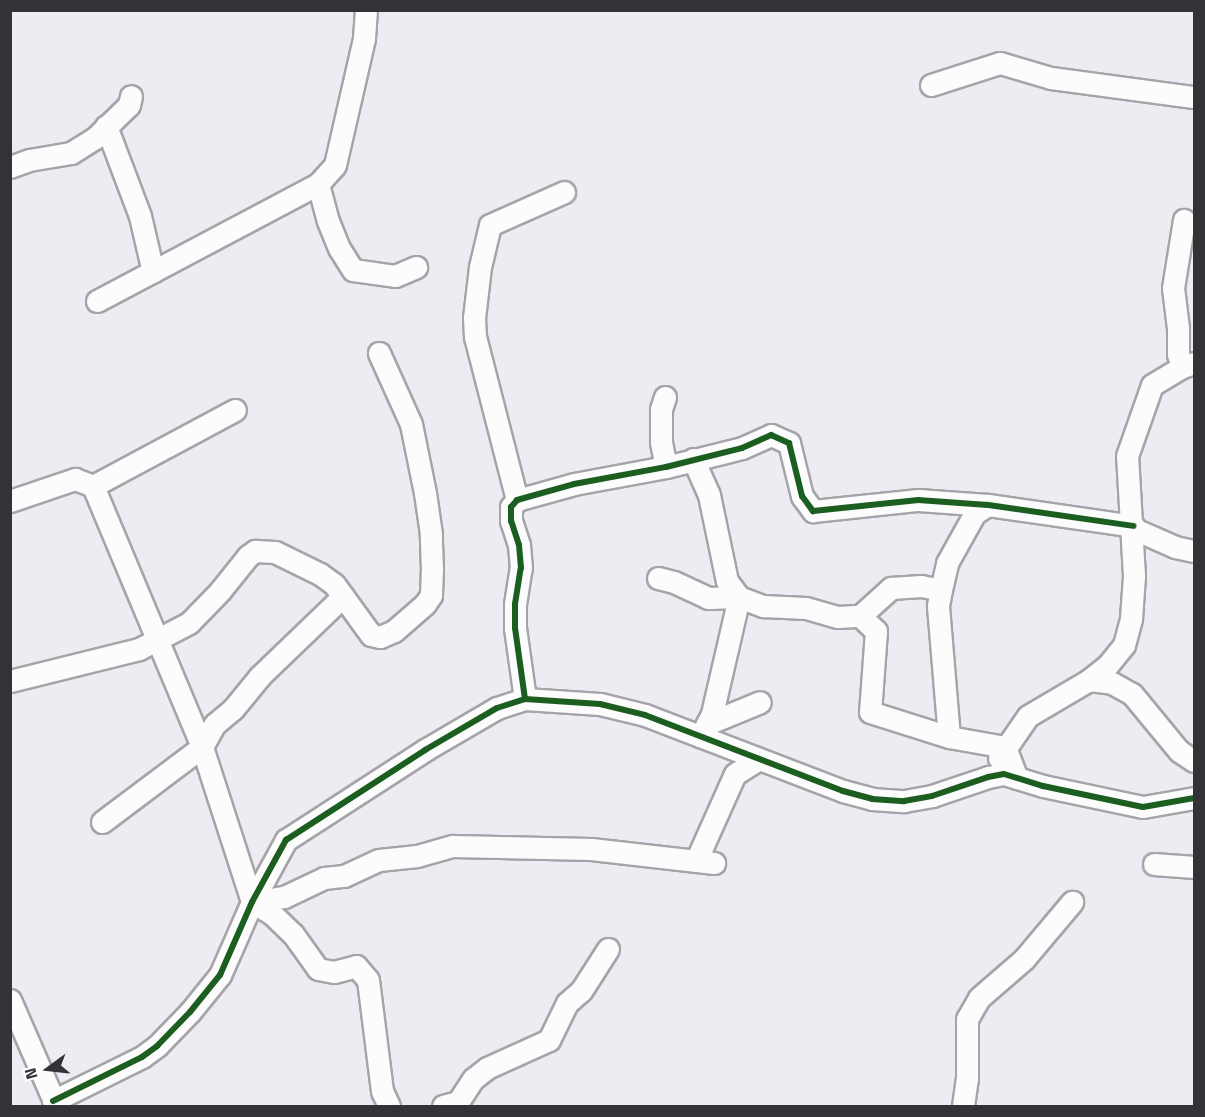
<!DOCTYPE html>
<style>
body{margin:0}
#map{position:relative;width:1205px;height:1117px;overflow:hidden;background:#edecf3;font-family:"Titillium Web",sans-serif}
div>[style]{position:absolute}
.roads{filter:drop-shadow(2px 0 #a6a4a9) drop-shadow(-2px 0 #a6a4a9) drop-shadow(0 2px #a6a4a9) drop-shadow(0 -2px #a6a4a9)}
.minor>*{height:21px;margin:-10.5px;padding:0 10.5px;transform-origin:10.5px;border-radius:10.5px;background:#fcfcfd}
.cycleway>*{height:6px;margin:-3px;padding:0 3px;transform-origin:3px;border-radius:3px;background:#1b5e20}
span{translate:-50% -50%;white-space:nowrap;text-align:center;line-height:1.15;-webkit-text-stroke:4.5px #fff;paint-order:stroke}
.frame{position:absolute;inset:0;border:12px solid #333237;pointer-events:none}
.north{position:absolute;left:18px;top:1039px;width:60px;height:60px;-webkit-text-stroke:4px #fff;paint-order:stroke;rotate:255deg;font-size:16px;font-weight:700;line-height:24px;text-align:center;color:#333237}
.north::after{content:'';display:block;margin:auto;width:21px;height:27px;background:#333237;clip-path:polygon(50% 0,100% 100%,50% 72%,0 100%)}
</style>
<div id="map">
<div class="roads">
<div class="minor">
<i style="left:931px;top:85px;width:72px;rotate:-17.7deg"></i>
<i style="left:1000px;top:63px;width:53px;rotate:16.4deg"></i>
<i style="left:1051px;top:78px;width:144px;rotate:7.6deg"></i>
<i style="left:106px;top:126px;width:96px;rotate:69.3deg"></i>
<i style="left:140px;top:216px;width:57px;rotate:76.9deg"></i>
<i style="left:10px;top:167px;width:20px;rotate:-20deg"></i>
<i style="left:29px;top:160px;width:43px;rotate:-9.5deg"></i>
<i style="left:71px;top:153px;width:28px;rotate:-32deg"></i>
<i style="left:95px;top:138px;width:47px;rotate:-44.1deg"></i>
<i style="left:129px;top:105px;width:9px;rotate:-77deg"></i>
<i style="left:318px;top:184px;width:38px;rotate:75deg"></i>
<i style="left:328px;top:221px;width:29px;rotate:68deg"></i>
<i style="left:339px;top:248px;width:26px;rotate:58deg"></i>
<i style="left:353px;top:270px;width:42px;rotate:8.1deg"></i>
<i style="left:395px;top:276px;width:23px;rotate:-23deg"></i>
<i style="left:97px;top:301px;width:250px;rotate:-27.9deg"></i>
<i style="left:318px;top:184px;width:25px;rotate:-48deg"></i>
<i style="left:335px;top:165px;width:130px;rotate:-77.1deg"></i>
<i style="left:364px;top:38px;width:28px;rotate:-86deg"></i>
<i style="left:1182px;top:367px;width:14px;rotate:-107deg"></i>
<i style="left:1178px;top:354px;width:26px;rotate:-90deg"></i>
<i style="left:1178px;top:328px;width:40px;rotate:-97.1deg"></i>
<i style="left:1173px;top:288px;width:69px;rotate:-80.8deg"></i>
<i style="left:665px;top:397px;width:13px;rotate:108deg"></i>
<i style="left:661px;top:409px;width:33px;rotate:90deg"></i>
<i style="left:661px;top:442px;width:25px;rotate:79deg"></i>
<i style="left:693px;top:459px;width:39px;rotate:66deg"></i>
<i style="left:709px;top:495px;width:88px;rotate:78.2deg"></i>
<i style="left:727px;top:581px;width:20px;rotate:53deg"></i>
<i style="left:739px;top:597px;width:26px;rotate:21deg"></i>
<i style="left:763px;top:606px;width:43px;rotate:2.7deg"></i>
<i style="left:806px;top:608px;width:33px;rotate:16deg"></i>
<i style="left:838px;top:617px;width:22px;rotate:-3deg"></i>
<i style="left:860px;top:616px;width:22px;rotate:43deg"></i>
<i style="left:876px;top:631px;width:81px;rotate:94.2deg"></i>
<i style="left:870px;top:712px;width:83px;rotate:17.6deg"></i>
<i style="left:949px;top:737px;width:57px;rotate:10.1deg"></i>
<i style="left:1005px;top:747px;width:33px;rotate:69deg"></i>
<i style="left:93px;top:486px;width:161px;rotate:-28.2deg"></i>
<i style="left:517px;top:500px;width:168px;rotate:-104.4deg"></i>
<i style="left:475px;top:337px;width:19px;rotate:-93deg"></i>
<i style="left:474px;top:318px;width:51px;rotate:-83.3deg"></i>
<i style="left:480px;top:267px;width:43px;rotate:-76.6deg"></i>
<i style="left:490px;top:225px;width:81px;rotate:-24deg"></i>
<i style="left:10px;top:501px;width:69px;rotate:-18.7deg"></i>
<i style="left:75px;top:479px;width:19px;rotate:21deg"></i>
<i style="left:93px;top:486px;width:283px;rotate:67.3deg"></i>
<i style="left:202px;top:747px;width:163px;rotate:72.1deg"></i>
<i style="left:252px;top:902px;width:23px;rotate:31deg"></i>
<i style="left:272px;top:914px;width:29px;rotate:44deg"></i>
<i style="left:293px;top:934px;width:43px;rotate:54.5deg"></i>
<i style="left:318px;top:969px;width:16px;rotate:11deg"></i>
<i style="left:334px;top:972px;width:23px;rotate:-15deg"></i>
<i style="left:356px;top:966px;width:18px;rotate:49deg"></i>
<i style="left:368px;top:980px;width:112px;rotate:82.8deg"></i>
<i style="left:382px;top:1091px;width:17px;rotate:65deg"></i>
<i style="left:1132px;top:528px;width:47px;rotate:23.8deg"></i>
<i style="left:1175px;top:547px;width:19px;rotate:12deg"></i>
<i style="left:658px;top:578px;width:16px;rotate:14deg"></i>
<i style="left:674px;top:582px;width:38px;rotate:25deg"></i>
<i style="left:708px;top:598px;width:31px;rotate:-2deg"></i>
<i style="left:739px;top:597px;width:120px;rotate:103deg"></i>
<i style="left:712px;top:714px;width:25px;rotate:117deg"></i>
<i style="left:941px;top:590px;width:28px;rotate:-77deg"></i>
<i style="left:947px;top:563px;width:57px;rotate:-60.8deg"></i>
<i style="left:975px;top:513px;width:15px;rotate:-32deg"></i>
<i style="left:860px;top:616px;width:42px;rotate:-42.1deg"></i>
<i style="left:891px;top:588px;width:30px;rotate:-4deg"></i>
<i style="left:921px;top:586px;width:20px;rotate:11deg"></i>
<i style="left:941px;top:590px;width:16px;rotate:101deg"></i>
<i style="left:938px;top:606px;width:131px;rotate:85.2deg"></i>
<i style="left:1089px;top:680px;width:23px;rotate:7deg"></i>
<i style="left:1112px;top:683px;width:23px;rotate:29deg"></i>
<i style="left:1132px;top:694px;width:74px;rotate:50.5deg"></i>
<i style="left:1179px;top:751px;width:18px;rotate:34deg"></i>
<i style="left:10px;top:681px;width:133px;rotate:-13.9deg"></i>
<i style="left:139px;top:649px;width:56px;rotate:-27.5deg"></i>
<i style="left:189px;top:623px;width:45px;rotate:-45.9deg"></i>
<i style="left:220px;top:591px;width:45px;rotate:-51.3deg"></i>
<i style="left:248px;top:556px;width:9px;rotate:-36deg"></i>
<i style="left:255px;top:551px;width:20px;rotate:3deg"></i>
<i style="left:275px;top:552px;width:50px;rotate:26.1deg"></i>
<i style="left:320px;top:574px;width:17px;rotate:36deg"></i>
<i style="left:334px;top:584px;width:63px;rotate:54deg"></i>
<i style="left:371px;top:635px;width:9px;rotate:13deg"></i>
<i style="left:380px;top:637px;width:15px;rotate:-23deg"></i>
<i style="left:394px;top:631px;width:41px;rotate:-41.1deg"></i>
<i style="left:425px;top:604px;width:11px;rotate:-56deg"></i>
<i style="left:431px;top:595px;width:25px;rotate:-88deg"></i>
<i style="left:432px;top:570px;width:36px;rotate:-92deg"></i>
<i style="left:431px;top:534px;width:41px;rotate:-98.3deg"></i>
<i style="left:425px;top:493px;width:70px;rotate:-101.5deg"></i>
<i style="left:411px;top:424px;width:78px;rotate:-114.3deg"></i>
<i style="left:525px;top:699px;width:72px;rotate:-98deg"></i>
<i style="left:515px;top:628px;width:24px;rotate:-90deg"></i>
<i style="left:515px;top:604px;width:36px;rotate:-81deg"></i>
<i style="left:521px;top:568px;width:23px;rotate:-95deg"></i>
<i style="left:519px;top:545px;width:25px;rotate:-108deg"></i>
<i style="left:511px;top:521px;width:14px;rotate:-90deg"></i>
<i style="left:511px;top:507px;width:9px;rotate:-49deg"></i>
<i style="left:517px;top:500px;width:59px;rotate:-15.7deg"></i>
<i style="left:574px;top:484px;width:94px;rotate:-10.5deg"></i>
<i style="left:666px;top:467px;width:78px;rotate:-14deg"></i>
<i style="left:742px;top:448px;width:32px;rotate:-24deg"></i>
<i style="left:771px;top:435px;width:20px;rotate:24deg"></i>
<i style="left:789px;top:443px;width:55px;rotate:76.2deg"></i>
<i style="left:802px;top:496px;width:19px;rotate:54deg"></i>
<i style="left:813px;top:511px;width:106px;rotate:-6deg"></i>
<i style="left:918px;top:500px;width:70px;rotate:4.1deg"></i>
<i style="left:988px;top:505px;width:147px;rotate:8.2deg"></i>
<i style="left:707px;top:724px;width:57px;rotate:-22.5deg"></i>
<i style="left:999px;top:758px;width:51px;rotate:-55.4deg"></i>
<i style="left:1028px;top:716px;width:71px;rotate:-30.5deg"></i>
<i style="left:1089px;top:680px;width:23px;rotate:-38deg"></i>
<i style="left:1107px;top:666px;width:27px;rotate:-51deg"></i>
<i style="left:1124px;top:645px;width:28px;rotate:-75deg"></i>
<i style="left:1131px;top:618px;width:42px;rotate:-85.9deg"></i>
<i style="left:1134px;top:576px;width:120px;rotate:-93.3deg"></i>
<i style="left:1127px;top:456px;width:75px;rotate:-70.6deg"></i>
<i style="left:1152px;top:385px;width:35px;rotate:-31deg"></i>
<i style="left:1182px;top:367px;width:13px;rotate:-18deg"></i>
<i style="left:102px;top:822px;width:125px;rotate:-36.9deg"></i>
<i style="left:202px;top:747px;width:26px;rotate:-61deg"></i>
<i style="left:215px;top:724px;width:23px;rotate:-40deg"></i>
<i style="left:233px;top:709px;width:43px;rotate:-50.7deg"></i>
<i style="left:260px;top:676px;width:115px;rotate:-43.9deg"></i>
<i style="left:696px;top:861px;width:95px;rotate:-65.9deg"></i>
<i style="left:735px;top:774px;width:28px;rotate:-32deg"></i>
<i style="left:1154px;top:864px;width:40px;rotate:4.3deg"></i>
<i style="left:252px;top:902px;width:32px;rotate:-9deg"></i>
<i style="left:284px;top:897px;width:44px;rotate:-25.4deg"></i>
<i style="left:324px;top:878px;width:20px;rotate:-6deg"></i>
<i style="left:344px;top:876px;width:38px;rotate:-25deg"></i>
<i style="left:379px;top:860px;width:38px;rotate:-6deg"></i>
<i style="left:417px;top:856px;width:37px;rotate:-16deg"></i>
<i style="left:453px;top:846px;width:138px;rotate:1.2deg"></i>
<i style="left:591px;top:849px;width:124px;rotate:6.5deg"></i>
<i style="left:10px;top:1000px;width:116px;rotate:66.5deg"></i>
<i style="left:53px;top:1101px;width:99px;rotate:-26.3deg"></i>
<i style="left:142px;top:1057px;width:19px;rotate:-36deg"></i>
<i style="left:157px;top:1046px;width:47px;rotate:-45.9deg"></i>
<i style="left:190px;top:1012px;width:48px;rotate:-51deg"></i>
<i style="left:220px;top:975px;width:80px;rotate:-66.3deg"></i>
<i style="left:252px;top:902px;width:71px;rotate:-61.3deg"></i>
<i style="left:286px;top:840px;width:166px;rotate:-32.9deg"></i>
<i style="left:425px;top:750px;width:83px;rotate:-30.3deg"></i>
<i style="left:497px;top:708px;width:29px;rotate:-18deg"></i>
<i style="left:525px;top:699px;width:75px;rotate:3.8deg"></i>
<i style="left:600px;top:704px;width:46px;rotate:13.7deg"></i>
<i style="left:645px;top:715px;width:212px;rotate:21deg"></i>
<i style="left:843px;top:791px;width:30px;rotate:15deg"></i>
<i style="left:872px;top:799px;width:32px;rotate:4deg"></i>
<i style="left:904px;top:801px;width:28px;rotate:-10deg"></i>
<i style="left:932px;top:796px;width:59px;rotate:-18.7deg"></i>
<i style="left:988px;top:777px;width:16px;rotate:-11deg"></i>
<i style="left:1004px;top:774px;width:41px;rotate:17.1deg"></i>
<i style="left:1043px;top:786px;width:102px;rotate:11.9deg"></i>
<i style="left:1143px;top:807px;width:52px;rotate:-10deg"></i>
<i style="left:443px;top:1106px;width:16px;rotate:-15deg"></i>
<i style="left:458px;top:1102px;width:27px;rotate:-57deg"></i>
<i style="left:473px;top:1079px;width:18px;rotate:-38deg"></i>
<i style="left:487px;top:1068px;width:68px;rotate:-24.3deg"></i>
<i style="left:549px;top:1040px;width:41px;rotate:-64.1deg"></i>
<i style="left:567px;top:1003px;width:18px;rotate:-41deg"></i>
<i style="left:581px;top:991px;width:50px;rotate:-57.3deg"></i>
<i style="left:963px;top:1106px;width:27px;rotate:-82deg"></i>
<i style="left:967px;top:1079px;width:60px;rotate:-90deg"></i>
<i style="left:967px;top:1019px;width:24px;rotate:-60deg"></i>
<i style="left:979px;top:998px;width:60px;rotate:-40.9deg"></i>
<i style="left:1024px;top:959px;width:75px;rotate:-49.9deg"></i>
</div>
</div>
<div class="cycleway">
<i style="left:525px;top:699px;width:72px;rotate:-98deg"></i>
<i style="left:515px;top:628px;width:24px;rotate:-90deg"></i>
<i style="left:515px;top:604px;width:36px;rotate:-81deg"></i>
<i style="left:521px;top:568px;width:23px;rotate:-95deg"></i>
<i style="left:519px;top:545px;width:25px;rotate:-108deg"></i>
<i style="left:511px;top:521px;width:14px;rotate:-90deg"></i>
<i style="left:511px;top:507px;width:9px;rotate:-49deg"></i>
<i style="left:517px;top:500px;width:59px;rotate:-15.7deg"></i>
<i style="left:574px;top:484px;width:94px;rotate:-10.5deg"></i>
<i style="left:666px;top:467px;width:78px;rotate:-14deg"></i>
<i style="left:742px;top:448px;width:32px;rotate:-24deg"></i>
<i style="left:771px;top:435px;width:20px;rotate:24deg"></i>
<i style="left:789px;top:443px;width:55px;rotate:76.2deg"></i>
<i style="left:802px;top:496px;width:19px;rotate:54deg"></i>
<i style="left:813px;top:511px;width:106px;rotate:-6deg"></i>
<i style="left:918px;top:500px;width:70px;rotate:4.1deg"></i>
<i style="left:988px;top:505px;width:147px;rotate:8.2deg"></i>
<i style="left:53px;top:1101px;width:99px;rotate:-26.3deg"></i>
<i style="left:142px;top:1057px;width:19px;rotate:-36deg"></i>
<i style="left:157px;top:1046px;width:47px;rotate:-45.9deg"></i>
<i style="left:190px;top:1012px;width:48px;rotate:-51deg"></i>
<i style="left:220px;top:975px;width:80px;rotate:-66.3deg"></i>
<i style="left:252px;top:902px;width:71px;rotate:-61.3deg"></i>
<i style="left:286px;top:840px;width:166px;rotate:-32.9deg"></i>
<i style="left:425px;top:750px;width:83px;rotate:-30.3deg"></i>
<i style="left:497px;top:708px;width:29px;rotate:-18deg"></i>
<i style="left:525px;top:699px;width:75px;rotate:3.8deg"></i>
<i style="left:600px;top:704px;width:46px;rotate:13.7deg"></i>
<i style="left:645px;top:715px;width:212px;rotate:21deg"></i>
<i style="left:843px;top:791px;width:30px;rotate:15deg"></i>
<i style="left:872px;top:799px;width:32px;rotate:4deg"></i>
<i style="left:904px;top:801px;width:28px;rotate:-10deg"></i>
<i style="left:932px;top:796px;width:59px;rotate:-18.7deg"></i>
<i style="left:988px;top:777px;width:16px;rotate:-11deg"></i>
<i style="left:1004px;top:774px;width:41px;rotate:17.1deg"></i>
<i style="left:1043px;top:786px;width:102px;rotate:11.9deg"></i>
<i style="left:1143px;top:807px;width:52px;rotate:-10deg"></i>
</div>
<div class="frame"></div>
<div class="north">N</div>
</div>
